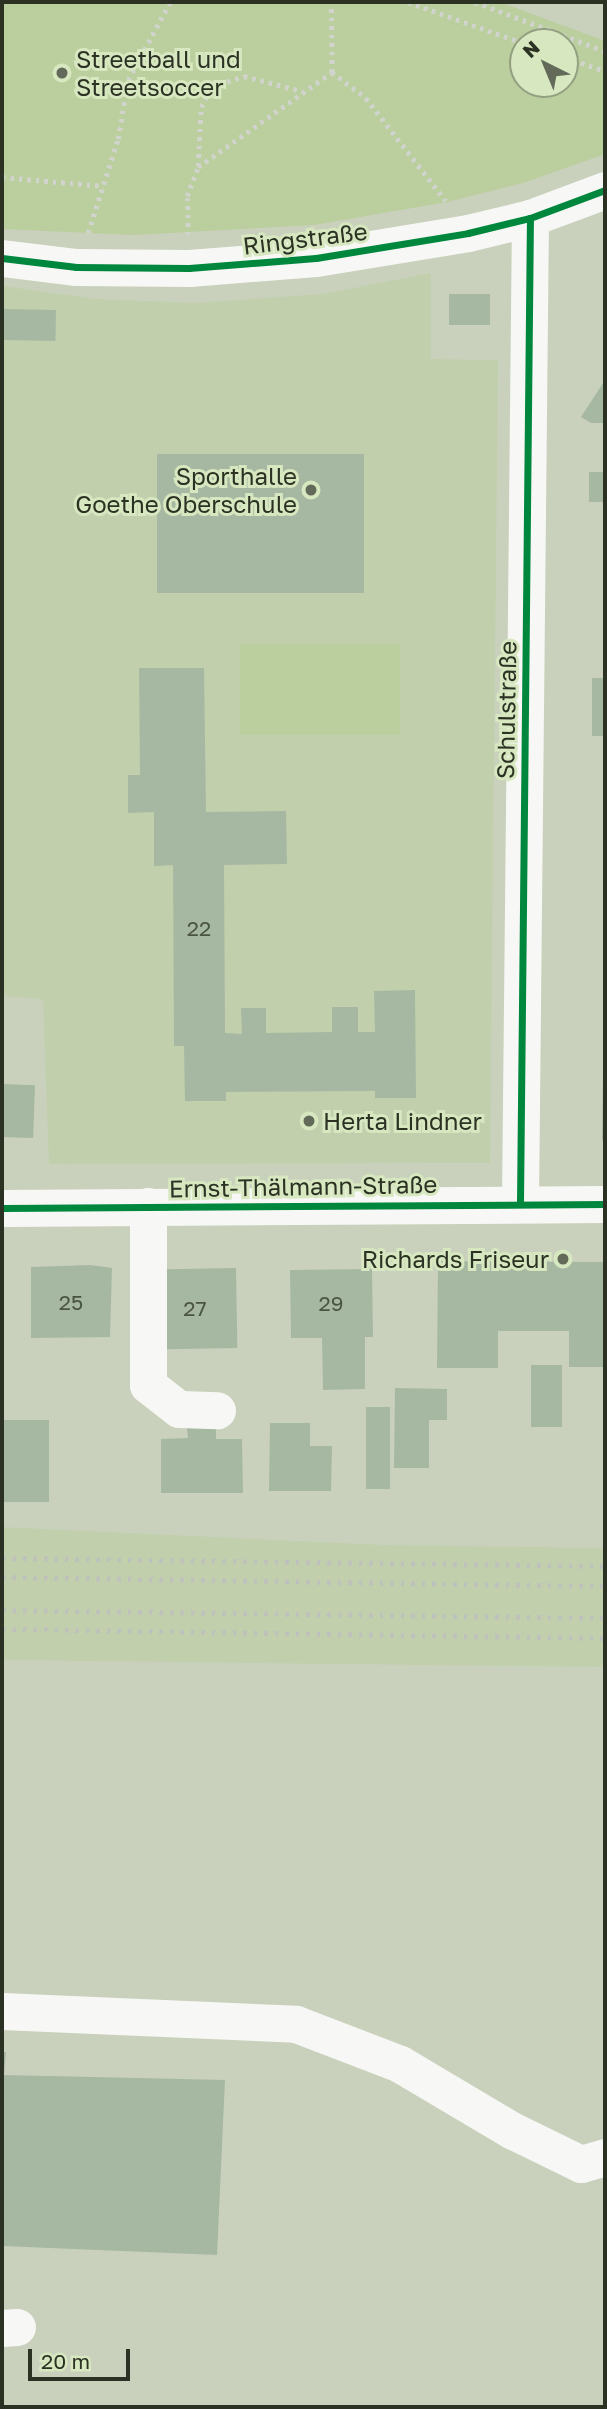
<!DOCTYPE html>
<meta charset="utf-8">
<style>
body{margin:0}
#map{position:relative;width:607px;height:2409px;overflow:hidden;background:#c9d1bc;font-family:"Golos Text",sans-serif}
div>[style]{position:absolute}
.built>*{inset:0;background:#c1cfad}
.green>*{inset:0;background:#bbce9d;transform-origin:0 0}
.building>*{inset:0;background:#a6b8a1;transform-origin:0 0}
.path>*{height:4.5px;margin-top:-2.25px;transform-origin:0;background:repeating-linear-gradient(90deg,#d1d4cc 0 3.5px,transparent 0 8.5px)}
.minor>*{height:37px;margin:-18.5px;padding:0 18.5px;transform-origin:18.5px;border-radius:18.5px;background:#f7f8f5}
.rail>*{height:5px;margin-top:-2.5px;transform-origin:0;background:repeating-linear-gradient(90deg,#bfc1bb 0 3.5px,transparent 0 10.5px)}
.cycleway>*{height:7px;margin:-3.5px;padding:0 3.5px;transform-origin:3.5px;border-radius:3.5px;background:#00873e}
.dots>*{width:19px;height:19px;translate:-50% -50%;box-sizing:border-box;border:4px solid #d7e7c0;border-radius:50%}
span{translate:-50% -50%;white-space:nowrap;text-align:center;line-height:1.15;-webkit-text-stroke:6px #d7e7c0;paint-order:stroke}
.number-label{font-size:21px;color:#4a5442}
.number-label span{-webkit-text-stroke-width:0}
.poi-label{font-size:24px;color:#2c3223}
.left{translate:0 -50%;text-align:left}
.right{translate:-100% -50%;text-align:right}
.street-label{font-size:24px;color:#2c3223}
.frame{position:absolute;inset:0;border:4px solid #2c3223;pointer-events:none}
.north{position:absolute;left:509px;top:28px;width:70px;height:70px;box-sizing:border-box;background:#d7e7c0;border:2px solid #939f81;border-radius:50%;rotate:317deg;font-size:19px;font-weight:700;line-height:28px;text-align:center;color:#2c3223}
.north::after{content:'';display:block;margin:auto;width:24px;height:32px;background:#636a59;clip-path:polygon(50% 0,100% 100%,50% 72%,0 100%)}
.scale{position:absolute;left:28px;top:2349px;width:102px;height:32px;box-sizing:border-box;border:4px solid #2c3223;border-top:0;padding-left:9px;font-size:21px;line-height:24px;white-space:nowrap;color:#2c3223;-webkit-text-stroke:5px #d7e7c0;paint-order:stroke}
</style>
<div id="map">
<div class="built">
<i style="clip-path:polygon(431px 273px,431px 359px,498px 360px,490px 1163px,49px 1164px,43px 999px,2px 996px,2px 286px,96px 299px,195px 303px,323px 294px)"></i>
<i style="clip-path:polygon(2px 1527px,383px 1545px,605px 1548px,605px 1667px,2px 1660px)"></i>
</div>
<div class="green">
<i style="clip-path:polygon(evenodd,2px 2px,500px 2px,605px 41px,605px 154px,523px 183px,447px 202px,314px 225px,134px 235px,2px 229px,2px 2px,523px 42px,565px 42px,565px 84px,523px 84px,523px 42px)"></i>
<i style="left:240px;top:644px;width:160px;height:91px"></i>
</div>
<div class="building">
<i style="left:449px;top:294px;width:41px;height:31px"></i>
<i style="left:3px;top:309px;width:53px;height:31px;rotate:1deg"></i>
<i style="clip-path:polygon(605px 380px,605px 423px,591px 423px,581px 417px)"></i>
<i style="left:157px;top:454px;width:207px;height:139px"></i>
<i style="left:589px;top:472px;width:16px;height:30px"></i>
<i style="clip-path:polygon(139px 668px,204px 668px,206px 812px,286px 811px,287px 864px,224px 865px,225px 1033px,242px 1034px,241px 1008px,266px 1008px,266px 1033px,332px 1032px,332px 1007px,358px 1007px,358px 1032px,375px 1032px,374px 991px,415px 990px,416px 1098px,375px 1098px,375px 1091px,226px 1092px,226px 1101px,185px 1101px,184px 1046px,174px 1046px,173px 865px,154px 866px,154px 812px,128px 813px,128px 775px,140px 775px)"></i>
<i style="left:592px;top:678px;width:13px;height:58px"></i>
<i style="clip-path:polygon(603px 1073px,605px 1073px,605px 1143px,602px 1140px)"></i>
<i style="left:2px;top:1084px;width:33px;height:53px;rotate:2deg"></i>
<i style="clip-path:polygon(438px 1261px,605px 1262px,605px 1367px,569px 1367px,569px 1331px,498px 1331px,498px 1368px,437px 1368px)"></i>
<i style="clip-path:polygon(90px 1265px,112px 1268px,110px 1337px,31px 1338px,31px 1267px)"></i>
<i style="left:236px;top:1268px;width:80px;height:83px;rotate:89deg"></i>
<i style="clip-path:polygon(372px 1269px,373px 1337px,365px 1337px,365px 1389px,323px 1390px,322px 1338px,291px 1338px,290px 1270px)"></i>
<i style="left:531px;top:1365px;width:31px;height:62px"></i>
<i style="clip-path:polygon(395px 1388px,447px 1389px,447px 1420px,429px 1420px,429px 1468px,394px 1468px)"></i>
<i style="left:366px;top:1407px;width:24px;height:82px"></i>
<i style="left:2px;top:1420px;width:47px;height:82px"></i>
<i style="clip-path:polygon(270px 1423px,310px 1423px,310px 1446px,332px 1446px,331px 1491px,269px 1491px)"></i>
<i style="clip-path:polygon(187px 1428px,216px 1428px,216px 1439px,242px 1439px,243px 1493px,161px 1493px,161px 1439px,188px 1438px)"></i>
<i style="clip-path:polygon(2px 2052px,6px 2052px,4px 2075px,225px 2080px,217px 2255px,2px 2246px)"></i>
</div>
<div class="path">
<i style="left:408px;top:2px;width:122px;rotate:19.6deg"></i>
<i style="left:475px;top:2px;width:139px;rotate:20.7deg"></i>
<i style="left:565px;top:57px;width:42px;rotate:19.3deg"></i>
<i style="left:332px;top:72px;width:43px;rotate:37.4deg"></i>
<i style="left:366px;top:98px;width:130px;rotate:52.2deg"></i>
<i style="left:198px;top:166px;width:59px;rotate:-87.1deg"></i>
<i style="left:201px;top:107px;width:22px;rotate:-63deg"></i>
<i style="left:211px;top:87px;width:35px;rotate:-18deg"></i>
<i style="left:244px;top:76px;width:60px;rotate:14.5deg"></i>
<i style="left:2px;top:177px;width:102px;rotate:5deg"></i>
<i style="left:88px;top:233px;width:99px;rotate:-72.3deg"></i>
<i style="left:118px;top:139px;width:60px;rotate:-80.4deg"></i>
<i style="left:128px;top:80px;width:89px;rotate:-61.7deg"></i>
<i style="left:188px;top:235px;width:39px;rotate:-91deg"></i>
<i style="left:187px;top:196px;width:31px;rotate:-69deg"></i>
<i style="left:198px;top:167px;width:164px;rotate:-35.3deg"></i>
<i style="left:332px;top:72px;width:70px;rotate:-90.8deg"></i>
</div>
<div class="minor">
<i style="left:2px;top:258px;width:75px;rotate:6.9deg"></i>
<i style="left:76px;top:267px;width:113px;rotate:0.5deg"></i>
<i style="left:189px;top:268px;width:127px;rotate:-4.5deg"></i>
<i style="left:316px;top:258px;width:154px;rotate:-9.3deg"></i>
<i style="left:468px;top:233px;width:64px;rotate:-13.6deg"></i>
<i style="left:530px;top:218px;width:80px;rotate:-20.5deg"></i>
<i style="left:520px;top:1203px;width:985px;rotate:-89.42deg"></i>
<i style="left:148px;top:1206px;width:179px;rotate:90deg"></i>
<i style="left:148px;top:1385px;width:39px;rotate:38deg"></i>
<i style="left:179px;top:1409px;width:38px;rotate:2deg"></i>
<i style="left:2px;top:1208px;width:603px;rotate:-0.38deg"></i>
<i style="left:2px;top:2011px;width:294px;rotate:2.5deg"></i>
<i style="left:296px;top:2024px;width:111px;rotate:21deg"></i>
<i style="left:400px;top:2064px;width:129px;rotate:30.7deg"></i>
<i style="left:511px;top:2130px;width:78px;rotate:25.9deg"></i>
<i style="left:581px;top:2164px;width:25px;rotate:-16deg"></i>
<i style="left:2px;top:2328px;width:15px;rotate:-4deg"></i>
</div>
<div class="rail">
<i style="left:2px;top:1558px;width:603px;rotate:0.76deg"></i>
<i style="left:2px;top:1577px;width:603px;rotate:0.86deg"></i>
<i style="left:2px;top:1610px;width:603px;rotate:0.76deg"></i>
<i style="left:2px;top:1629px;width:603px;rotate:0.86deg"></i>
</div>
<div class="cycleway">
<i style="left:2px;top:258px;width:75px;rotate:6.9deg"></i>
<i style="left:76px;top:267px;width:113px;rotate:0.5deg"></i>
<i style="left:189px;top:268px;width:127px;rotate:-4.5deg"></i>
<i style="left:316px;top:258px;width:154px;rotate:-9.3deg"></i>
<i style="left:468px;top:233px;width:64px;rotate:-13.6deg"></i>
<i style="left:530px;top:218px;width:80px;rotate:-20.5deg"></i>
<i style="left:520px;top:1203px;width:985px;rotate:-89.42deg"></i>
<i style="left:2px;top:1208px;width:603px;rotate:-0.38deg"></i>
</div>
<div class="dots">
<i style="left:62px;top:73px;background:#636a59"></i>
<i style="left:311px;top:490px;background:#636a59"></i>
<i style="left:309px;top:1121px;background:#636a59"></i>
<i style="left:563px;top:1259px;background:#636a59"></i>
</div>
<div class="number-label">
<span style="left:199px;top:928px">22</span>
<span style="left:71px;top:1302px">25</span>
<span style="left:331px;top:1303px">29</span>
<span style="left:195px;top:1308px">27</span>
</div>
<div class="poi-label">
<span class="left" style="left:76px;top:73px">Streetball und<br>Streetsoccer</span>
<span class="right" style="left:297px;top:490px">Sporthalle<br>Goethe Oberschule</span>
<span class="left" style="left:323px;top:1121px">Herta Lindner</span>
<span class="right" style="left:549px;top:1259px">Richards Friseur</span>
</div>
<div class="street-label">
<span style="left:305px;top:238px;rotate:-7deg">Ringstraße</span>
<span style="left:506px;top:710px;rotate:-89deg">Schulstraße</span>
<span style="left:303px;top:1186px;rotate:-1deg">Ernst-Thälmann-Straße</span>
</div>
<div class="frame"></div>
<div class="north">N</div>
<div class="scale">20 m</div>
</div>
